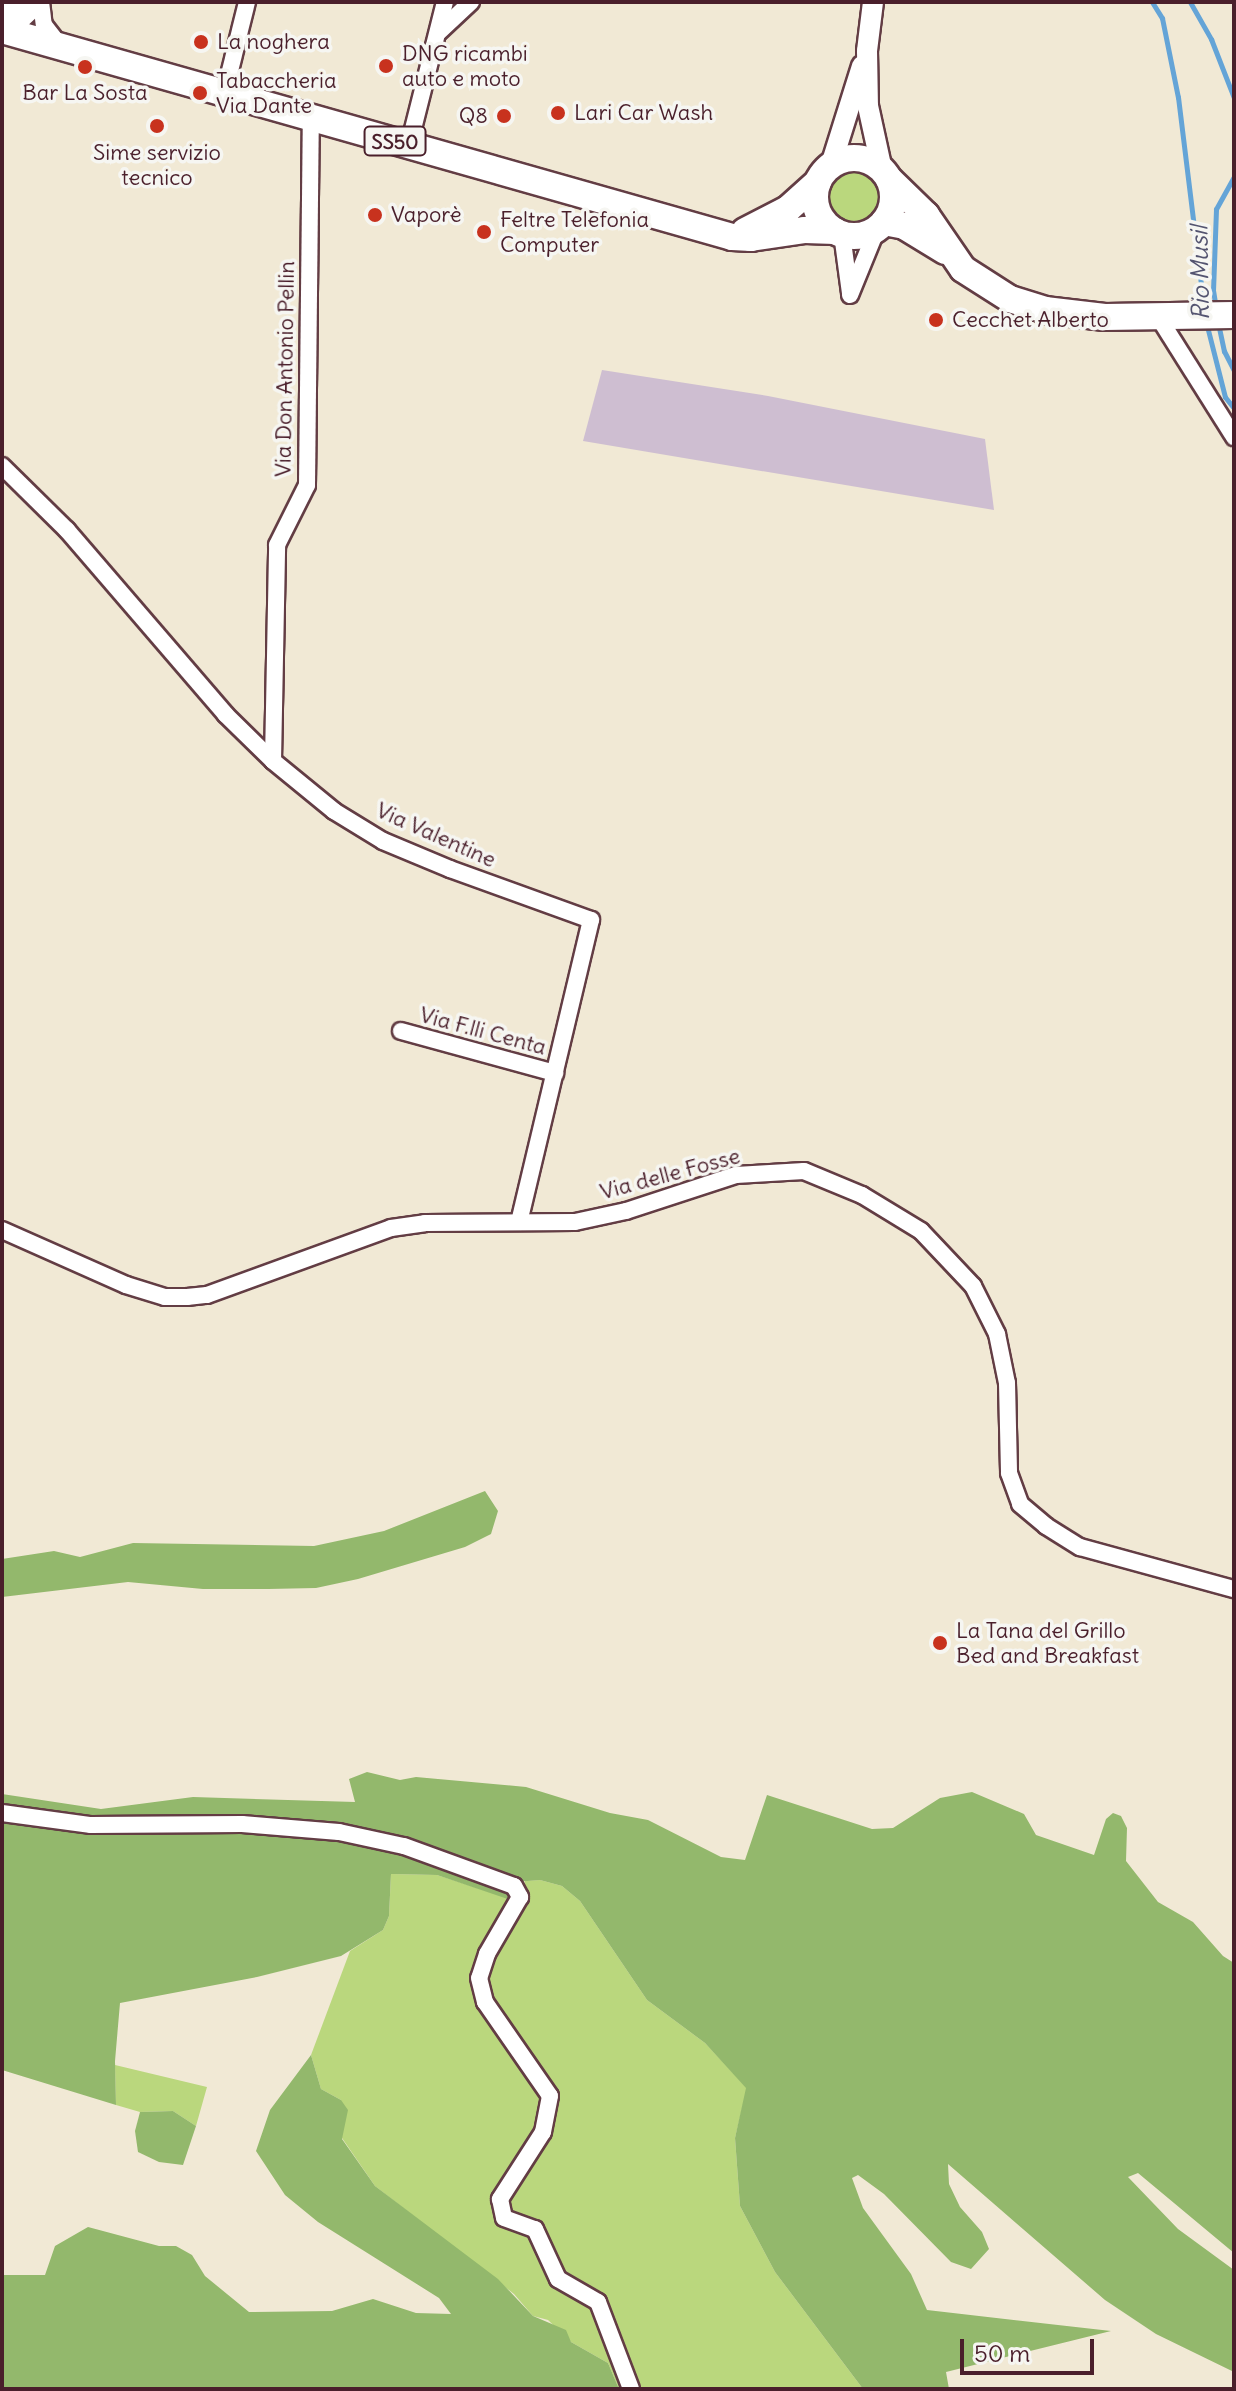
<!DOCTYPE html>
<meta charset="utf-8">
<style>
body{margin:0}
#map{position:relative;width:1236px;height:2391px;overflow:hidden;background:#f1e9d5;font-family:Delius,sans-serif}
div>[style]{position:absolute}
.industrial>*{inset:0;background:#cebed1}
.green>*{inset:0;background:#bad77d}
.round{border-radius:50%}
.forest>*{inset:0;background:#93b86c}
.stream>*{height:5px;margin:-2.5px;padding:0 2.5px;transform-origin:2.5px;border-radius:2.5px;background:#64a4d7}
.roads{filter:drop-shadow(2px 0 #633d44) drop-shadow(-2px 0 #633d44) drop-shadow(0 2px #633d44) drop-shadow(0 -2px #633d44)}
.minor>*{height:16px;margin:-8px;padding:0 8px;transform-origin:8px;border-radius:8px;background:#fff}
.tertiary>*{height:20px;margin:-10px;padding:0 10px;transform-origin:10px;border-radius:10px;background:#fff}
.primary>*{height:26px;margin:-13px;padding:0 13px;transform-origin:13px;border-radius:13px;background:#fff}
.primary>.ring{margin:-13px;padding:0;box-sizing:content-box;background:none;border:26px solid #fff;border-radius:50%}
.dots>*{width:22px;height:22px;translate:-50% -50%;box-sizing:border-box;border:4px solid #f6f6f2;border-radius:50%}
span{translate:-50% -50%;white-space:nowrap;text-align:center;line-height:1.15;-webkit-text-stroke:7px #f6f6f2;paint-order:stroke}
.shield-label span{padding:2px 6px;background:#f6f6f2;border:2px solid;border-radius:6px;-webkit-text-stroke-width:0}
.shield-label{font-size:20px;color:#4a1f2b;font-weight:700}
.poi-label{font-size:22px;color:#4a1f2b}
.left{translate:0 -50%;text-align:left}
.right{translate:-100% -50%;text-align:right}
.street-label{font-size:22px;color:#4a1f2b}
.water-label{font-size:24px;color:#545470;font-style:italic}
.frame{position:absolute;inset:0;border:4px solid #4a1f2b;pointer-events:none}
.scale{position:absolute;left:960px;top:2339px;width:134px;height:36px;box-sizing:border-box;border:4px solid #4a1f2b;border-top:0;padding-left:10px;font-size:24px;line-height:28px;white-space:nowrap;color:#4a1f2b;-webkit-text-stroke:6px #f6f6f2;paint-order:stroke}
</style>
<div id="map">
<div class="industrial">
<i style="clip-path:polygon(602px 370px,768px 396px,985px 439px,994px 510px,583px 441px)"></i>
</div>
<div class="green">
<i class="round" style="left:818px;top:161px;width:72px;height:72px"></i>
<i style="clip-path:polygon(391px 1874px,437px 1875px,505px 1897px,520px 1897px,525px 1881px,540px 1880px,562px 1886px,580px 1901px,647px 2000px,705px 2043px,747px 2088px,735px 2138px,740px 2206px,775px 2272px,863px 2389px,619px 2389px,608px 2363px,571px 2342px,548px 2320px,533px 2316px,514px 2294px,375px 2186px,342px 2138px,341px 2100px,321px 2089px,311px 2055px,350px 1951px,383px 1930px,389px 1916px)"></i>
<i style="clip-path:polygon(115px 2065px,207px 2087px,196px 2126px,173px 2111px,140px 2112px,116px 2105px)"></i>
</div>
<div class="forest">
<i style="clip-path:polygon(485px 1491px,498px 1511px,491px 1534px,465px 1547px,358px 1579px,316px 1588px,268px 1589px,203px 1589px,128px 1582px,2px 1597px,2px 1559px,54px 1551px,80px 1557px,133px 1543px,314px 1546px,384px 1531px)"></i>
<i style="clip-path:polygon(367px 1772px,400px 1780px,416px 1777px,526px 1787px,610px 1813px,648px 1820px,721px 1857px,745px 1860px,767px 1795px,872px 1829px,893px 1828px,940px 1798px,972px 1792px,1024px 1814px,1036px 1835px,1094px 1855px,1106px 1819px,1113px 1813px,1121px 1816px,1127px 1828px,1126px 1861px,1158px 1902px,1193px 1922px,1223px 1956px,1234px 1963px,1234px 2253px,1138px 2173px,1128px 2177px,1178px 2229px,1234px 2270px,1234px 2372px,1156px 2334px,1105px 2300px,948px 2164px,949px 2184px,960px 2207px,982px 2232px,989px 2249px,971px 2269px,951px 2262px,884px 2194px,858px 2175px,852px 2178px,863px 2208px,911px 2274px,927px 2310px,1111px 2331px,946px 2372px,949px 2389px,863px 2389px,775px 2272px,740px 2206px,735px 2138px,746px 2088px,705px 2043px,647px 2000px,580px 1901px,562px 1886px,540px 1880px,515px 1882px,365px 1837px,2px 1811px,2px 1794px,101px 1809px,193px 1797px,355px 1802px,349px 1779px)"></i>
<i style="clip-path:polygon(2px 1817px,147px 1828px,319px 1834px,432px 1858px,507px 1885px,520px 1903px,437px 1875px,391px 1874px,389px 1916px,383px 1930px,341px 1956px,257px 1977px,120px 2003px,115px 2061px,116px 2105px,2px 2070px)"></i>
<i style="clip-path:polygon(311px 2055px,321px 2089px,341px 2100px,348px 2110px,342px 2139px,375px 2186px,498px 2279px,533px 2316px,566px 2330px,571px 2342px,608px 2363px,619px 2389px,2px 2389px,2px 2275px,45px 2275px,55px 2246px,88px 2227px,159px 2246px,176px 2246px,192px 2255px,205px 2276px,249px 2312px,332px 2311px,373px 2299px,416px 2313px,451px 2314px,439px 2298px,318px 2222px,285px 2195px,256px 2151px,270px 2110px)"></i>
<i style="clip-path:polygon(173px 2111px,196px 2126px,183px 2165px,159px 2162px,138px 2152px,135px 2131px,140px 2112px)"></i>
</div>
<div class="stream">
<i style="left:1152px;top:2px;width:19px;rotate:58deg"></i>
<i style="left:1162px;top:18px;width:81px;rotate:78.6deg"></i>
<i style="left:1178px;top:97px;width:214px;rotate:83deg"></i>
<i style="left:1190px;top:2px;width:43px;rotate:60.4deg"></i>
<i style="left:1211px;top:39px;width:63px;rotate:68.7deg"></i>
<i style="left:1216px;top:309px;width:18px;rotate:-99deg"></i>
<i style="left:1213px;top:291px;width:82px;rotate:-87.9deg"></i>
<i style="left:1216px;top:209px;width:38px;rotate:-61deg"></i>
<i style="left:1206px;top:322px;width:77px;rotate:75.8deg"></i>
<i style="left:1225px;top:397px;width:14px;rotate:51deg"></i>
<i style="left:1218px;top:323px;width:29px;rotate:78deg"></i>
<i style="left:1224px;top:351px;width:22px;rotate:63deg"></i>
</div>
<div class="roads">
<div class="minor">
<i style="left:41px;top:2px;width:23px;rotate:83deg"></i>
<i style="left:44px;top:25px;width:24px;rotate:52deg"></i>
<i style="left:2px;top:13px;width:25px;rotate:-26deg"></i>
<i style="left:2px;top:26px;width:21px;rotate:-17deg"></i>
<i style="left:22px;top:20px;width:26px;rotate:-43deg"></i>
<i style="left:439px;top:32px;width:44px;rotate:-43.2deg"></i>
<i style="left:225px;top:91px;width:92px;rotate:-76.1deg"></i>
<i style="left:409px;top:145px;width:147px;rotate:-75.9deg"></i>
<i style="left:842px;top:234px;width:60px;rotate:82.3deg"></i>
<i style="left:850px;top:295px;width:71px;rotate:-67.8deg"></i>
<i style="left:1159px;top:318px;width:141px;rotate:57.8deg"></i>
<i style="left:2px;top:466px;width:91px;rotate:44.6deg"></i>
<i style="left:67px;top:530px;width:243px;rotate:49.3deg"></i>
<i style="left:225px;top:714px;width:67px;rotate:44.4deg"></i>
<i style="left:273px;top:761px;width:79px;rotate:39.3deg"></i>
<i style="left:334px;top:811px;width:57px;rotate:31.5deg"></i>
<i style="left:383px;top:841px;width:73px;rotate:22.7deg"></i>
<i style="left:450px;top:869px;width:150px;rotate:19.9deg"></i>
<i style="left:591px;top:920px;width:310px;rotate:103.4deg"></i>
<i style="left:273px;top:761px;width:216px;rotate:-88.9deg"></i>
<i style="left:277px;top:545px;width:67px;rotate:-63.4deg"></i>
<i style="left:307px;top:485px;width:369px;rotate:-89.4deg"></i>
<i style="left:401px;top:1031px;width:160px;rotate:15.3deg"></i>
<i style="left:2px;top:1230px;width:136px;rotate:23.9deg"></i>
<i style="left:126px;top:1285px;width:41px;rotate:17.1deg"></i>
<i style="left:165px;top:1297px;width:22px"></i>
<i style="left:187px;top:1297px;width:20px;rotate:-6deg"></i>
<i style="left:207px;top:1295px;width:196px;rotate:-20deg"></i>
<i style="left:391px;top:1228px;width:34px;rotate:-8deg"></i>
<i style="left:425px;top:1223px;width:150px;rotate:-0.4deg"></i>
<i style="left:575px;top:1222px;width:52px;rotate:-12.2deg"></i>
<i style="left:626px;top:1211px;width:116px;rotate:-18.1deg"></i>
<i style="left:736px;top:1175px;width:68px;rotate:-3.4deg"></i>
<i style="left:804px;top:1171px;width:63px;rotate:22.5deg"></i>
<i style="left:862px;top:1195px;width:69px;rotate:31.4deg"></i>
<i style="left:921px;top:1231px;width:76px;rotate:46.6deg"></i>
<i style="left:973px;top:1286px;width:54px;rotate:63.4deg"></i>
<i style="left:997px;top:1334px;width:50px;rotate:78.5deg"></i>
<i style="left:1007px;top:1383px;width:90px;rotate:88.7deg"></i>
<i style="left:1009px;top:1473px;width:33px;rotate:70deg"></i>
<i style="left:1020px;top:1504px;width:34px;rotate:40deg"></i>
<i style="left:1046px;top:1526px;width:40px;rotate:32deg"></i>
<i style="left:1080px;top:1547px;width:160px;rotate:15.3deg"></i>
<i style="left:2px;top:1813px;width:90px;rotate:7.7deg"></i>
<i style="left:91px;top:1825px;width:151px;rotate:-0.4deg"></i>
<i style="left:242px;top:1824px;width:97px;rotate:4.7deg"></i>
<i style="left:339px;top:1832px;width:66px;rotate:12.2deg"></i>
<i style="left:404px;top:1846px;width:117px;rotate:20deg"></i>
<i style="left:514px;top:1886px;width:13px;rotate:61deg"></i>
<i style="left:520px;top:1897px;width:66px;rotate:120.1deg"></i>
<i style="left:487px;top:1954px;width:25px;rotate:108deg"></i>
<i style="left:479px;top:1978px;width:25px;rotate:76deg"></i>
<i style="left:485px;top:2002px;width:114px;rotate:55.3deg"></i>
<i style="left:550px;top:2096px;width:37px;rotate:101deg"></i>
<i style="left:543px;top:2132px;width:80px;rotate:122.7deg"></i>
<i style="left:500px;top:2199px;width:19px;rotate:78deg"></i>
<i style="left:504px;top:2218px;width:33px;rotate:20deg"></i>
<i style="left:535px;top:2229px;width:55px;rotate:65.3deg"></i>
<i style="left:558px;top:2279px;width:46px;rotate:29.9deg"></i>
<i style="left:598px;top:2302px;width:93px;rotate:69.2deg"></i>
</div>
<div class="tertiary">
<i style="left:873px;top:2px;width:49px;rotate:97deg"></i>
<i style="left:867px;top:51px;width:55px;rotate:89deg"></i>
<i style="left:868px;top:106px;width:66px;rotate:77.7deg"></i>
<i style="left:831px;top:165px;width:104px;rotate:-72.6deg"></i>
</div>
<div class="primary">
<i style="left:2px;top:30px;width:759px;rotate:15.83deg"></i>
<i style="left:732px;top:237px;width:19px;rotate:3deg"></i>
<i style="left:751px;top:238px;width:55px;rotate:-8.4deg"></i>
<i style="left:805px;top:230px;width:30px;rotate:2deg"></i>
<i class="ring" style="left:815px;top:158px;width:52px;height:52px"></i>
<i style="left:889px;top:179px;width:52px;rotate:44.2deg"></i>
<i style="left:926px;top:215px;width:65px;rotate:55.6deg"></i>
<i style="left:963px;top:269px;width:56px;rotate:32.6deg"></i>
<i style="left:1010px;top:299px;width:37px;rotate:17deg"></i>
<i style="left:1045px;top:310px;width:60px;rotate:6.7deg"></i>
<i style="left:1105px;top:317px;width:129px;rotate:-0.9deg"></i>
<i style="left:884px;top:222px;width:20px;rotate:11deg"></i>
<i style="left:904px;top:226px;width:48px;rotate:31.4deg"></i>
<i style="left:745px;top:231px;width:48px;rotate:-27.1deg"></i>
<i style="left:788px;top:209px;width:40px;rotate:-42deg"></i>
</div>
</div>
<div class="dots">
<i style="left:201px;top:42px;background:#c8321e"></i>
<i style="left:386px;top:66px;background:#c8321e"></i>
<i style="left:85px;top:67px;background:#c8321e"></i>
<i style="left:200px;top:93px;background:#c8321e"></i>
<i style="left:558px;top:113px;background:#c8321e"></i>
<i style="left:504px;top:116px;background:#c8321e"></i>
<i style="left:157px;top:126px;background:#c8321e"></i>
<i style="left:375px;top:215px;background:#c8321e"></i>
<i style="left:484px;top:232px;background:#c8321e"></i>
<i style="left:936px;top:320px;background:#c8321e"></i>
<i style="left:940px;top:1643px;background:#c8321e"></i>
</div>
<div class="shield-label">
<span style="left:395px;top:141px">SS50</span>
</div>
<div class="poi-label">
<span class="left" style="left:217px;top:42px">La noghera</span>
<span class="left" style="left:402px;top:66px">DNG ricambi<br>auto e moto</span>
<span class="left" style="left:216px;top:93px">Tabaccheria<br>Via Dante</span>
<span style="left:85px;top:93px">Bar La Sosta</span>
<span class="left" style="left:574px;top:113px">Lari Car Wash</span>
<span class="right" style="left:488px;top:116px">Q8</span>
<span style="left:157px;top:165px">Sime servizio<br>tecnico</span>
<span class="left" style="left:391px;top:215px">Vaporè</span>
<span class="left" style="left:500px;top:232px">Feltre Telefonia<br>Computer</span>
<span class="left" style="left:952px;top:320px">Cecchet Alberto</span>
<span class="left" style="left:956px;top:1643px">La Tana del Grillo<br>Bed and Breakfast</span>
</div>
<div class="street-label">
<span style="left:285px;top:369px;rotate:-89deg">Via Don Antonio Pellin</span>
<span style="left:436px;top:835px;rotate:24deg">Via Valentine</span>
<span style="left:483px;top:1031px;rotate:15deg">Via F.lli Centa</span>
<span style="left:670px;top:1174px;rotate:-15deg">Via delle Fosse</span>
</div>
<div class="water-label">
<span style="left:1200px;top:273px;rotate:-91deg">Rio Musil</span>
</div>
<div class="frame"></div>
<div class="scale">50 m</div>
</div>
